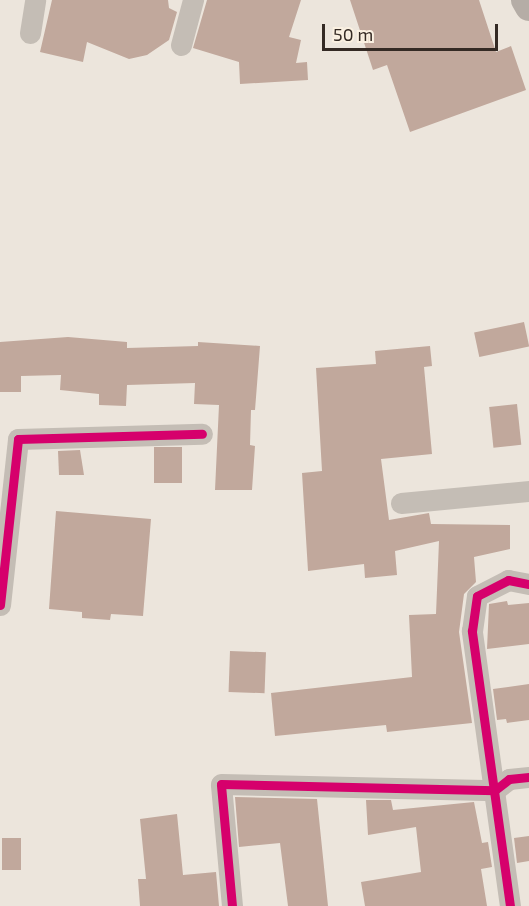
<!DOCTYPE html>
<style>
body{margin:0}
#map{position:relative;width:529px;height:906px;overflow:hidden;background:#ece5dc;font-family:"Exo 2",sans-serif}
div>[style]{position:absolute}
.building>*{inset:0;background:#c1a89c;transform-origin:0 0}
.street>*{height:21px;margin:-10.5px;padding:0 10.5px;transform-origin:10.5px;border-radius:10.5px;background:#c4bdb5}
.secondary>*{height:28px;margin:-14px;padding:0 14px;transform-origin:14px;border-radius:14px;background:#b5ada6}
.cycleway>*{height:9px;margin:-4.5px;padding:0 4.5px;transform-origin:4.5px;border-radius:4.5px;background:#d6006c}
span{translate:-50% -50%;white-space:nowrap;text-align:center;line-height:1.15;-webkit-text-stroke:5px #faf0e1;paint-order:stroke}
.scale{position:absolute;left:322px;top:24px;width:176px;height:27px;box-sizing:border-box;border:3px solid #342a24;border-top:0;padding-left:8px;font-size:18px;line-height:21px;white-space:nowrap;color:#342a24;-webkit-text-stroke:4px #faf0e1;paint-order:stroke}
</style>
<div id="map">
<div class="building">
<i style="clip-path:polygon(52px 0,168px 0,169px 8px,177px 12px,169px 40px,147px 55px,129px 59px,87px 42px,83px 62px,40px 52px)"></i>
<i style="clip-path:polygon(207px 0,301px 0,289px 37px,301px 40px,296px 63px,307px 62px,308px 80px,240px 84px,239px 62px,193px 48px)"></i>
<i style="clip-path:polygon(350px 0,479px 0,496px 52px,511px 46px,526px 90px,410px 132px,387px 65px,373px 70px)"></i>
<i style="left:524px;top:322px;width:25px;height:51px;rotate:78deg"></i>
<i style="clip-path:polygon(68px 337px,127px 342px,127px 348px,198px 346px,198px 342px,260px 346px,255px 410px,251px 410px,250px 445px,255px 446px,252px 490px,215px 490px,219px 405px,194px 404px,195px 383px,127px 385px,126px 406px,99px 405px,99px 394px,60px 390px,61px 375px,21px 376px,21px 392px,0 392px,0 342px)"></i>
<i style="clip-path:polygon(430px 346px,432px 366px,424px 367px,432px 454px,381px 459px,389px 520px,429px 513px,431px 524px,510px 525px,510px 549px,474px 557px,476px 582px,464px 594px,459px 632px,472px 723px,387px 732px,386px 725px,275px 736px,271px 693px,412px 677px,409px 615px,436px 614px,439px 541px,395px 551px,397px 575px,365px 578px,364px 564px,308px 571px,302px 473px,322px 471px,316px 368px,376px 364px,375px 351px)"></i>
<i style="left:517px;top:404px;width:41px;height:28px;rotate:84deg"></i>
<i style="left:182px;top:447px;width:36px;height:28px;rotate:90deg"></i>
<i style="clip-path:polygon(80px 450px,84px 475px,59px 475px,58px 451px)"></i>
<i style="clip-path:polygon(56px 511px,151px 519px,143px 616px,111px 614px,110px 620px,82px 618px,82px 612px,49px 609px)"></i>
<i style="clip-path:polygon(507px 601px,508px 605px,529px 603px,529px 644px,487px 649px,489px 604px)"></i>
<i style="left:230px;top:651px;width:36px;height:41px;rotate:2deg"></i>
<i style="clip-path:polygon(529px 684px,529px 720px,507px 723px,506px 719px,497px 720px,493px 689px)"></i>
<i style="clip-path:polygon(235px 797px,317px 799px,328px 906px,288px 906px,280px 843px,239px 847px)"></i>
<i style="clip-path:polygon(366px 800px,391px 800px,393px 810px,474px 802px,482px 843px,488px 842px,492px 867px,481px 869px,487px 906px,365px 906px,361px 882px,421px 872px,416px 827px,368px 835px)"></i>
<i style="clip-path:polygon(177px 814px,183px 875px,216px 872px,219px 906px,140px 906px,138px 879px,146px 879px,140px 819px)"></i>
<i style="clip-path:polygon(529px 836px,529px 861px,517px 863px,514px 838px)"></i>
<i style="left:2px;top:838px;width:19px;height:32px"></i>
</div>
<div class="street">
<i style="left:30px;top:33px;width:33px;rotate:-81deg"></i>
<i style="left:181px;top:45px;width:47px;rotate:-75.1deg"></i>
<i style="left:401px;top:503px;width:129px;rotate:-5.4deg"></i>
<i style="left:0;top:605px;width:167px;rotate:-83.8deg"></i>
<i style="left:18px;top:439px;width:184px;rotate:-1.6deg"></i>
<i style="left:232px;top:906px;width:122px;rotate:-95.2deg"></i>
<i style="left:221px;top:784px;width:274px;rotate:1.3deg"></i>
<i style="left:495px;top:790px;width:18px;rotate:-38deg"></i>
<i style="left:509px;top:779px;width:20px;rotate:-6deg"></i>
<i style="left:510px;top:906px;width:278px;rotate:-97.9deg"></i>
<i style="left:472px;top:631px;width:35px;rotate:-82deg"></i>
<i style="left:477px;top:596px;width:35px;rotate:-27deg"></i>
<i style="left:508px;top:580px;width:21px;rotate:11deg"></i>
</div>
<div class="secondary">
<i style="left:525px;top:0;width:8px;rotate:60deg"></i>
</div>
<div class="cycleway">
<i style="left:0;top:605px;width:167px;rotate:-83.8deg"></i>
<i style="left:18px;top:439px;width:184px;rotate:-1.6deg"></i>
<i style="left:232px;top:906px;width:122px;rotate:-95.2deg"></i>
<i style="left:221px;top:784px;width:274px;rotate:1.3deg"></i>
<i style="left:495px;top:790px;width:18px;rotate:-38deg"></i>
<i style="left:509px;top:779px;width:20px;rotate:-6deg"></i>
<i style="left:510px;top:906px;width:278px;rotate:-97.9deg"></i>
<i style="left:472px;top:631px;width:35px;rotate:-82deg"></i>
<i style="left:477px;top:596px;width:35px;rotate:-27deg"></i>
<i style="left:508px;top:580px;width:21px;rotate:11deg"></i>
</div>
<div class="scale">50 m</div>
</div>
